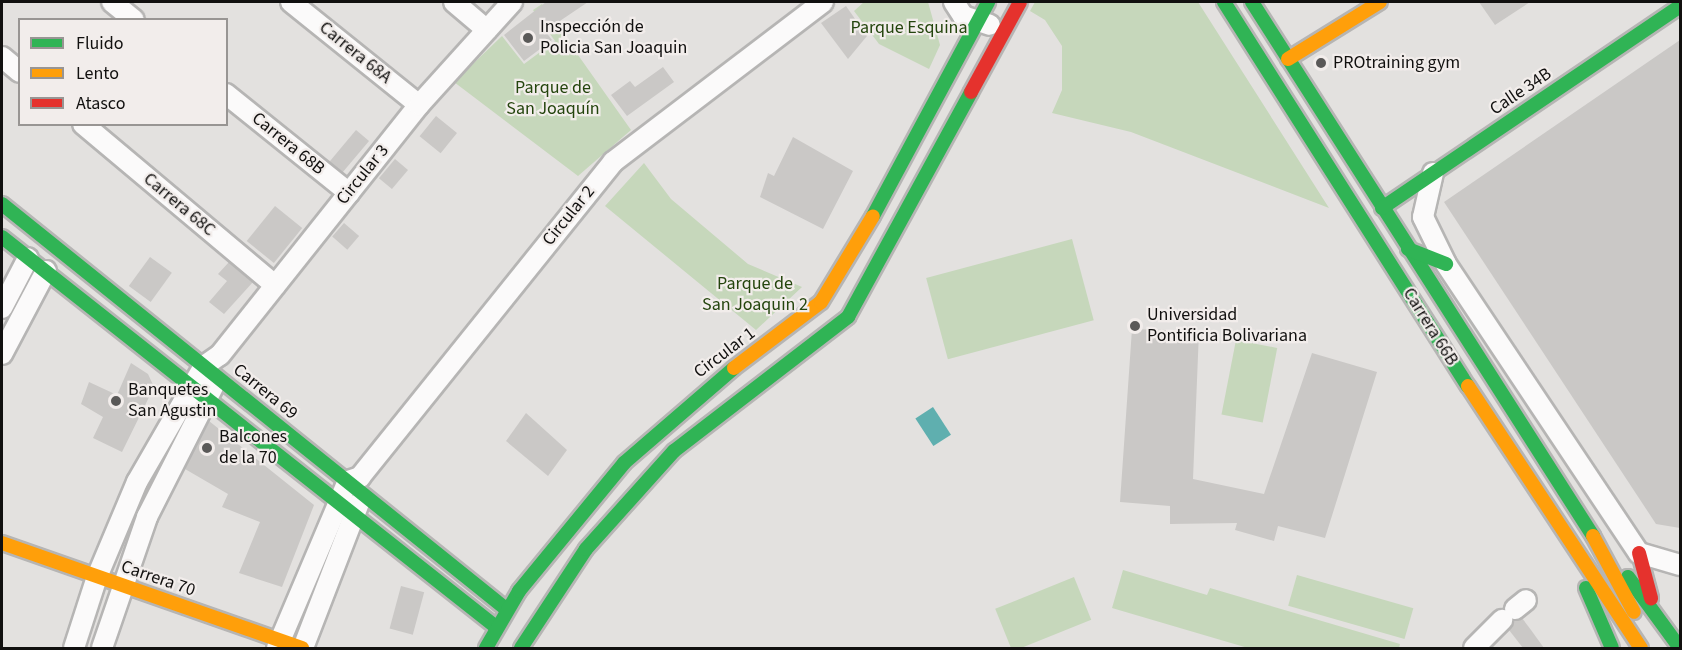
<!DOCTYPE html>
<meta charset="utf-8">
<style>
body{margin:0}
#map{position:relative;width:1682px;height:650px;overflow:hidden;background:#e3e1df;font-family:"Source Sans 3",sans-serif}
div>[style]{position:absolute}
.green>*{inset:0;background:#c6d7bb;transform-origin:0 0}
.water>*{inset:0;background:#5fafaf;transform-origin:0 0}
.building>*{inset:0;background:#cac8c6;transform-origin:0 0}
.roads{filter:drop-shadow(2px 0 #b6b5b4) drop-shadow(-2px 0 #b6b5b4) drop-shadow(0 2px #b6b5b4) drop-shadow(0 -2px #b6b5b4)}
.street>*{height:20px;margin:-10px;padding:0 10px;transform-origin:10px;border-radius:10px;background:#fbfafa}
.fast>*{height:14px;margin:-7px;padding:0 7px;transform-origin:7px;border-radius:7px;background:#30b455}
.slow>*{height:14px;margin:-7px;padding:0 7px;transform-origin:7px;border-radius:7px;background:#ff9f0a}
.jam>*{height:14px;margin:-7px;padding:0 7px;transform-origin:7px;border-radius:7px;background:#e5322d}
.dots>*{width:16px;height:16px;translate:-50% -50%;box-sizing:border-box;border:3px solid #f2edeb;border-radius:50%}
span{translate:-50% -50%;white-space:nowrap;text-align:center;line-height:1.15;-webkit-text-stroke:4.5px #f2edeb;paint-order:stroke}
.poi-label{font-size:18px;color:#11100f}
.left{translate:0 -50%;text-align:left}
.park-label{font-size:18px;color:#24450d}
.street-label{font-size:18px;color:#11100f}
.frame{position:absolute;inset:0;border:3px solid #11100f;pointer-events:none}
.legend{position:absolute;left:18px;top:18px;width:210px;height:108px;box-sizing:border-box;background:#f2edeb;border:2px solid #989593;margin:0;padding:8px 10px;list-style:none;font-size:18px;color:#11100f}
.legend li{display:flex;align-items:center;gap:12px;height:30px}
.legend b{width:30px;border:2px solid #989593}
</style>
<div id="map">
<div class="green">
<i style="clip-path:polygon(864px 2px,928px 2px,940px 45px,929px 69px,879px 44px,854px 11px)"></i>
<i style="clip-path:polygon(1035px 2px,1198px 2px,1329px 208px,1131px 132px,1052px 113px,1062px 90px,1062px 46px,1045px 20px,1030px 11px)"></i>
<i style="clip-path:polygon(542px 4px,631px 130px,578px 176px,454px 82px,502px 36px,524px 64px,555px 41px,533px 10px)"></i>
<i style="clip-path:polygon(644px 163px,671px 199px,748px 264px,802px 287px,756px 330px,605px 206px)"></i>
<i style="left:1072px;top:239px;width:84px;height:151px;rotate:75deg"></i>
<i style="left:1236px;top:340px;width:42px;height:76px;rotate:11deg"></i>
<i style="left:187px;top:399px;width:9px;height:146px;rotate:18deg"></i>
<i style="clip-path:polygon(1123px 570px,1207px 595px,1210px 588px,1400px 644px,1399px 648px,1248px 648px,1112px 608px)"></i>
<i style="left:1297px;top:575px;width:121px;height:32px;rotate:16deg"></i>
<i style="left:1074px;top:577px;width:46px;height:85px;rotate:68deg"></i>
</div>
<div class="water">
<i style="left:933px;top:407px;width:33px;height:21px;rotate:57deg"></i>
</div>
<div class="building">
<i style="clip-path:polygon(546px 2px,588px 2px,545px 31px,552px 40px,524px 61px,504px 35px)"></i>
<i style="clip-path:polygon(1479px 2px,1530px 2px,1495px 25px)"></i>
<i style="clip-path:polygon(846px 6px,867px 36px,848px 59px,821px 23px)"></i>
<i style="clip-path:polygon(1680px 40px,1680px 528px,1656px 524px,1444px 202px)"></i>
<i style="clip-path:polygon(663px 67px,674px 82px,627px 116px,611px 95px,630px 81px,635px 87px)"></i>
<i style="left:436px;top:116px;width:27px;height:26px;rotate:39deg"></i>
<i style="left:356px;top:130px;width:17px;height:42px;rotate:40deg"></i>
<i style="clip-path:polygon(793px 137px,853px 171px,823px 229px,760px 197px,768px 173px,774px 176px)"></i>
<i style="left:395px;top:159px;width:17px;height:25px;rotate:40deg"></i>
<i style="left:275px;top:206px;width:35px;height:45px;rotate:39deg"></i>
<i style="left:344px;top:223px;width:20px;height:18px;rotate:41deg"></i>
<i style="left:150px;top:257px;width:27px;height:36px;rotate:36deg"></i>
<i style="clip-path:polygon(229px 262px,253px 282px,224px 314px,209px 302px,227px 281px,218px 274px)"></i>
<i style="clip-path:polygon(1132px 329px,1199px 331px,1193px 479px,1264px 494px,1312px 353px,1377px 372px,1325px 538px,1278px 526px,1274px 541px,1235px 530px,1237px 523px,1170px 524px,1170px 506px,1120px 502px)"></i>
<i style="clip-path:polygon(131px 363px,148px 374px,154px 387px,122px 452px,93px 438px,103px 417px,81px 404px,89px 382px,117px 395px)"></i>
<i style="clip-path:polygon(526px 413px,567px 450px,548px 476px,506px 441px)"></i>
<i style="clip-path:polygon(209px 421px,314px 505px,282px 587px,239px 573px,260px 522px,222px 507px,228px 494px,185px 469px)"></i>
<i style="left:401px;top:586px;width:24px;height:44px;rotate:15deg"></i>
<i style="clip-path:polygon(1522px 618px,1531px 630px,1544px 648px,1523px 648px,1509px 630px,1514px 621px)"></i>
</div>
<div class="roads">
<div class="street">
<i style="left:112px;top:2px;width:28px;rotate:39deg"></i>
<i style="left:291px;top:2px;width:164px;rotate:38.8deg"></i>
<i style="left:454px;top:2px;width:43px;rotate:40.3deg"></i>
<i style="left:954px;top:2px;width:17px;rotate:57deg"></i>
<i style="left:963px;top:16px;width:28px;rotate:18deg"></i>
<i style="left:2px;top:57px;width:23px;rotate:40deg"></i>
<i style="left:226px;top:94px;width:158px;rotate:38.8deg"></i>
<i style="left:83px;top:124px;width:251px;rotate:40deg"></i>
<i style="left:1433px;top:173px;width:45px;rotate:102.8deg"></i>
<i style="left:1423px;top:217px;width:52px;rotate:63.9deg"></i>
<i style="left:1446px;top:264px;width:348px;rotate:56.3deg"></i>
<i style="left:1639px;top:553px;width:43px;rotate:16.3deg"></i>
<i style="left:2px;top:308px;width:56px;rotate:-62.5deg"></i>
<i style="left:2px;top:354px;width:94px;rotate:-62.1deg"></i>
<i style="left:1515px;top:609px;width:14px;rotate:-39deg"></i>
<i style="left:74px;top:648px;width:75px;rotate:-72.1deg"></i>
<i style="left:97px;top:577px;width:103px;rotate:-67.2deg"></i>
<i style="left:137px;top:482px;width:134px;rotate:-60deg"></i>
<i style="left:204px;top:366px;width:19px;rotate:-35deg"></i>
<i style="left:220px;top:355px;width:320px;rotate:-51.5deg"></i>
<i style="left:419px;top:105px;width:139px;rotate:-47.9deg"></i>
<i style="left:102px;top:648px;width:139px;rotate:-71deg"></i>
<i style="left:147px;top:517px;width:146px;rotate:-63.1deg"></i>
<i style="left:277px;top:648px;width:181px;rotate:-67deg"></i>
<i style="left:348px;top:481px;width:13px;rotate:-18deg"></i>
<i style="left:360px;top:477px;width:404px;rotate:-51.2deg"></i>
<i style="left:613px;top:162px;width:264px;rotate:-37.3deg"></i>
<i style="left:303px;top:648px;width:155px;rotate:-68.9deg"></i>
<i style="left:1474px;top:648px;width:40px;rotate:-45deg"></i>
</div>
<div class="fast">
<i style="left:1224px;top:2px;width:455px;rotate:57.6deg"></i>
<i style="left:1252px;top:2px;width:634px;rotate:57.44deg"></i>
<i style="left:2px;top:204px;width:647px;rotate:38.78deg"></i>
<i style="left:1382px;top:208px;width:360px;rotate:-34.1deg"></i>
<i style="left:873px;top:216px;width:243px;rotate:-61.7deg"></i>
<i style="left:2px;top:237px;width:629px;rotate:38.29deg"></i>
<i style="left:1408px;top:249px;width:41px;rotate:21.5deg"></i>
<i style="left:1628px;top:577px;width:88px;rotate:53.8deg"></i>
<i style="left:1586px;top:588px;width:65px;rotate:66.6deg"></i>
<i style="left:486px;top:648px;width:66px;rotate:-59.9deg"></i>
<i style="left:519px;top:591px;width:166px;rotate:-50.6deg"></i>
<i style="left:624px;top:463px;width:145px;rotate:-40.8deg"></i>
<i style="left:521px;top:648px;width:118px;rotate:-56.7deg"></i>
<i style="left:586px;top:549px;width:132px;rotate:-48.1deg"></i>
<i style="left:674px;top:451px;width:220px;rotate:-37.6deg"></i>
<i style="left:848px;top:317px;width:256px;rotate:-61.3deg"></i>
</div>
<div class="slow">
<i style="left:1288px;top:59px;width:108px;rotate:-31.8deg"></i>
<i style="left:734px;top:368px;width:109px;rotate:-37.2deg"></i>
<i style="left:821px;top:302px;width:100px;rotate:-58.8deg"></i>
<i style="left:1468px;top:386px;width:314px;rotate:56.6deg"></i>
<i style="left:1593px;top:536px;width:86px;rotate:61.7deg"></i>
<i style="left:2px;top:543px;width:318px;rotate:19.3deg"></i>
</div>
<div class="jam">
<i style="left:971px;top:92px;width:102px;rotate:-61.4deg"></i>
<i style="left:1639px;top:553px;width:47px;rotate:75.1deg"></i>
</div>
</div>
<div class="dots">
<i style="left:528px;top:38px;background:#5a5958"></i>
<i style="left:1321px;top:63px;background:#5a5958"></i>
<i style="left:1135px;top:326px;background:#5a5958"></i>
<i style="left:116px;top:401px;background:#5a5958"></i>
<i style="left:207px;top:448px;background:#5a5958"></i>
</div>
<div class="poi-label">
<span class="left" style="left:540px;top:38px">Inspección de<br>Policia San Joaquin</span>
<span class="left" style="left:1333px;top:63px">PROtraining gym</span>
<span class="left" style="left:1147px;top:326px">Universidad<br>Pontificia Bolivariana</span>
<span class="left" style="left:128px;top:401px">Banquetes<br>San Agustin</span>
<span class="left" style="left:219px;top:448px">Balcones<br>de la 70</span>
</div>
<div class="park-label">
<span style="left:909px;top:28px">Parque Esquina</span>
<span style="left:553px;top:99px">Parque de<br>San Joaquín</span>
<span style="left:755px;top:295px">Parque de<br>San Joaquin 2</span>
</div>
<div class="street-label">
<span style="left:355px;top:53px;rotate:39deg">Carrera 68A</span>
<span style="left:1521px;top:92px;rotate:-34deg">Calle 34B</span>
<span style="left:288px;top:144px;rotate:39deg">Carrera 68B</span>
<span style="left:363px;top:175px;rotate:-51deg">Circular 3</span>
<span style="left:179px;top:205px;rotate:40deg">Carrera 68C</span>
<span style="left:569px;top:216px;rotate:-51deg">Circular 2</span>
<span style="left:1430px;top:327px;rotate:58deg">Carrera 66B</span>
<span style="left:725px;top:353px;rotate:-37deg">Circular 1</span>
<span style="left:265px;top:392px;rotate:39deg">Carrera 69</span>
<span style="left:158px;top:579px;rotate:19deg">Carrera 70</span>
</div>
<div class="frame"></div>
<ul class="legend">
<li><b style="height:8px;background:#30b455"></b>Fluido</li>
<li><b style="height:8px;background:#ff9f0a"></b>Lento</li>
<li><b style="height:8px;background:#e5322d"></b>Atasco</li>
</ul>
</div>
